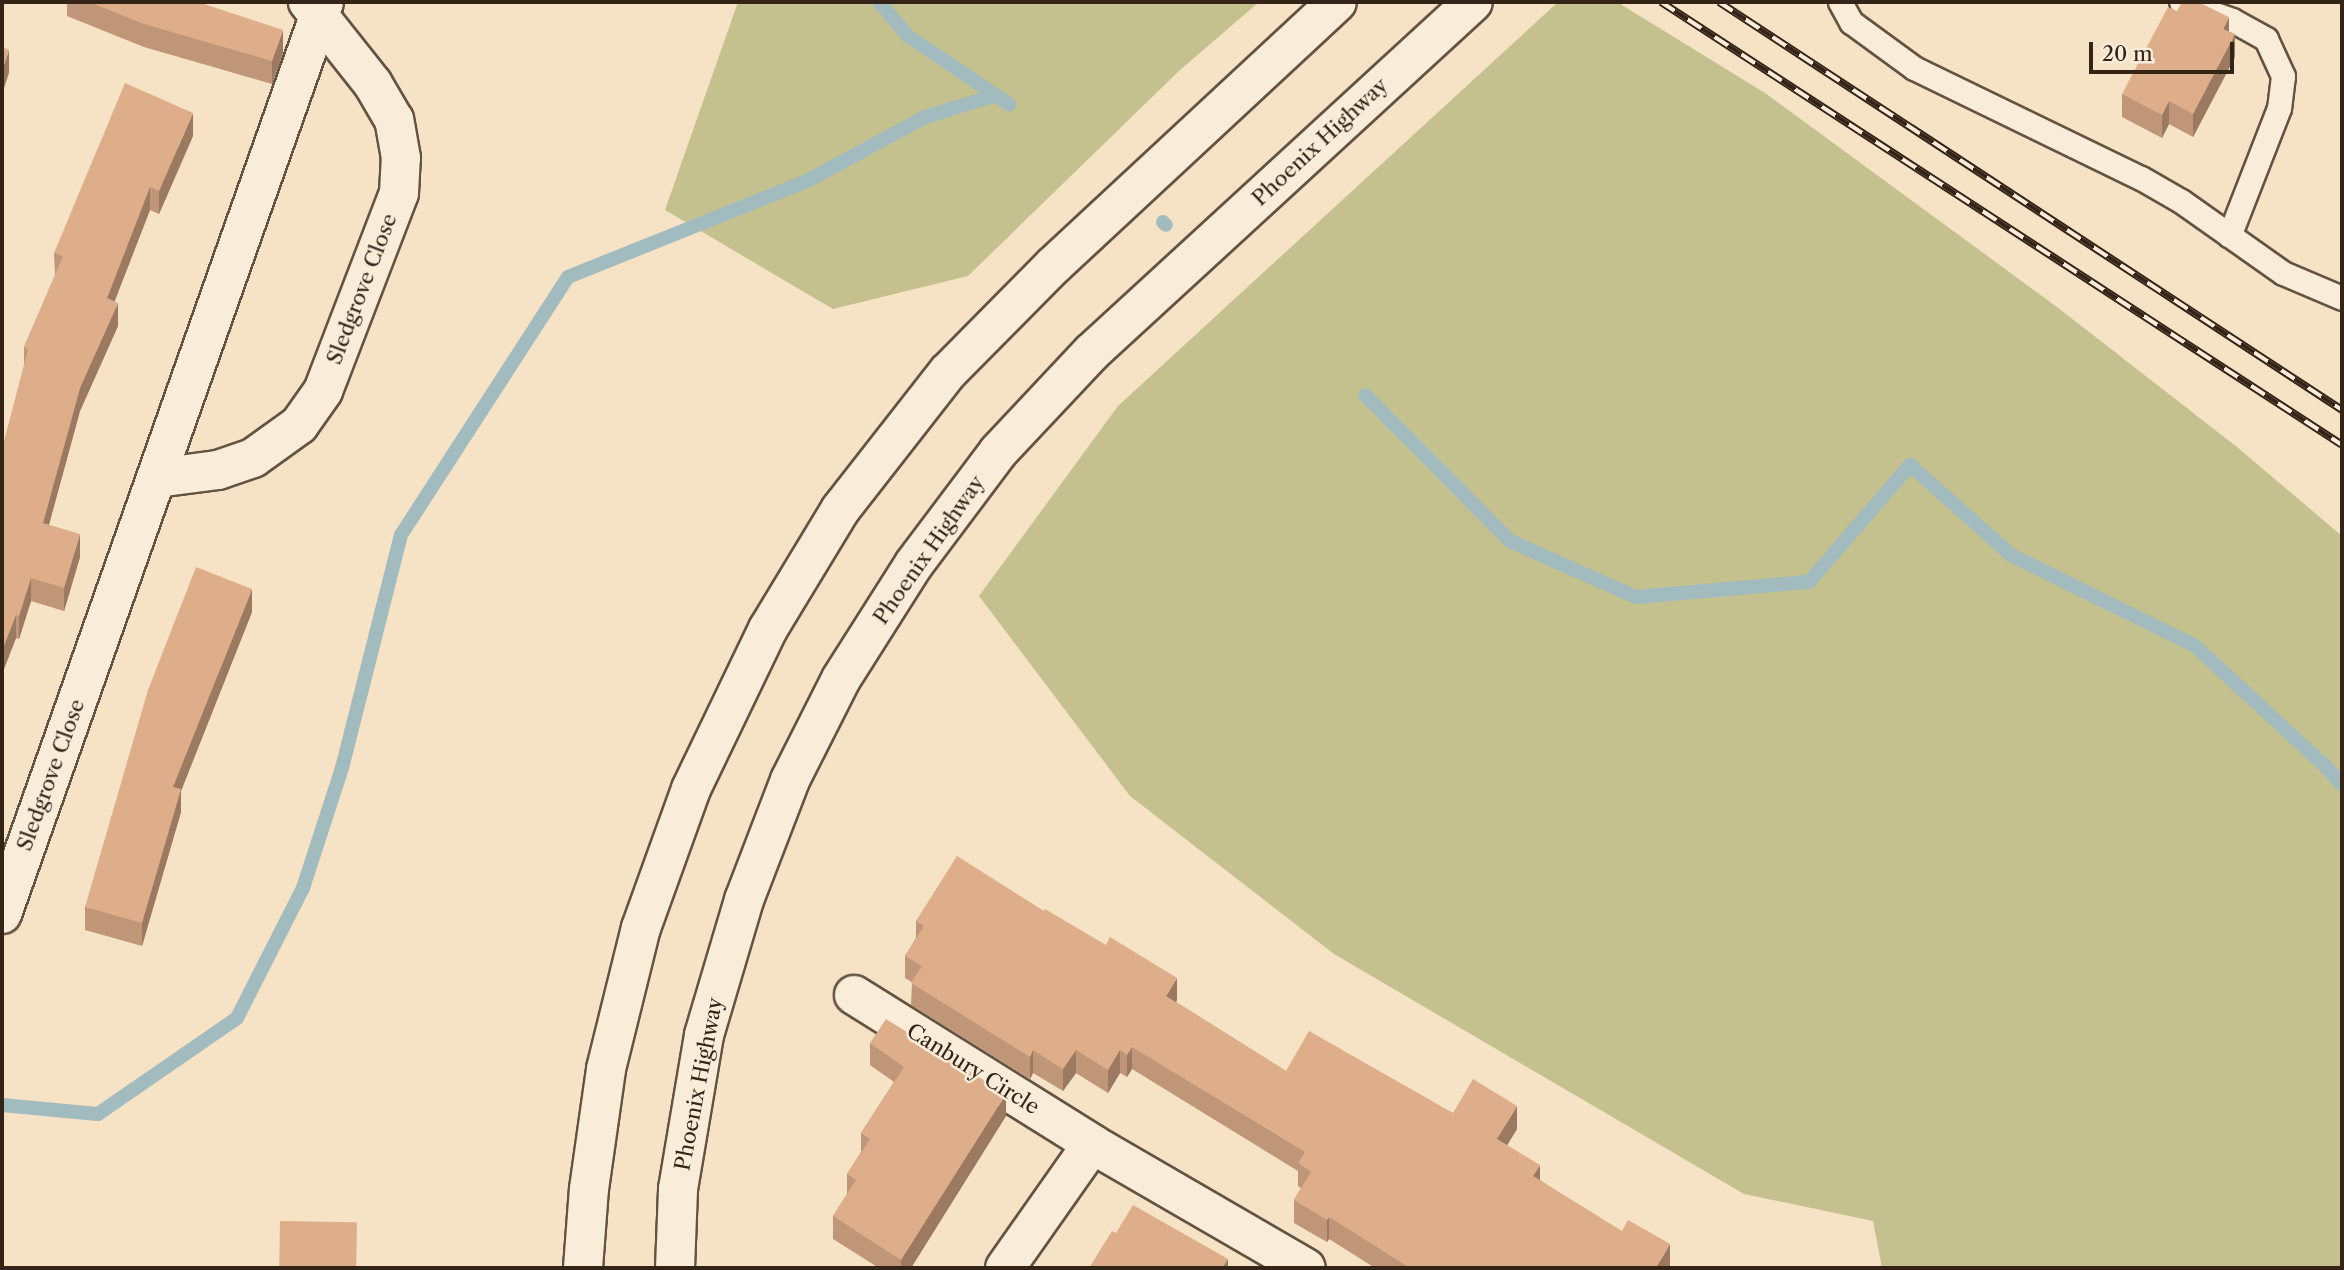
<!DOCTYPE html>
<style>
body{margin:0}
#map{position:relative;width:2344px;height:1270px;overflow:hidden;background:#f6e2c5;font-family:"Libre Caslon Text",serif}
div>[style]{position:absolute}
.green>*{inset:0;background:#c4c18f}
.stream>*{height:14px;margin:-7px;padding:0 7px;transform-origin:7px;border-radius:7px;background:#a1bbbf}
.roads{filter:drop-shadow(2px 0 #645342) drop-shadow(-2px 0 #645342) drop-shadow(0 2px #645342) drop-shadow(0 -2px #645342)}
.service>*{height:23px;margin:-11.5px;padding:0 11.5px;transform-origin:11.5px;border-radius:11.5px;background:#f9ecd9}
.minor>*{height:38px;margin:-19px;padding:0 19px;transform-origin:19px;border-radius:19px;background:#f9ecd9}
.secondary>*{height:38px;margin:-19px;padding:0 19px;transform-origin:19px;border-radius:19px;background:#f9ecd9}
.rail>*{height:8px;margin-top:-4px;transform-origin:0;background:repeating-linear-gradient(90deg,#f9ecd9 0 16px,#342317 0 32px);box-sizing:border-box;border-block:2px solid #342317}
.wall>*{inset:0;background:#bf9677}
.shaded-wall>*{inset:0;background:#9b7a61}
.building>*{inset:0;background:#deae8a;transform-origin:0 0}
span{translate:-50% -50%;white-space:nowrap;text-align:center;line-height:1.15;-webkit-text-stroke:5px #f9ecd9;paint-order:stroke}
.street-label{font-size:21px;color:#342317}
.frame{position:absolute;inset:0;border:4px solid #342317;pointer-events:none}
.scale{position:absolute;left:2089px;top:42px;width:145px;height:32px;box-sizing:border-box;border:4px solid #342317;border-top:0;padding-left:9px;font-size:21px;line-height:24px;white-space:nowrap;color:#342317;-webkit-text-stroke:5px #f9ecd9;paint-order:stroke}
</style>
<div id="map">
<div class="green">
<i style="clip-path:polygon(738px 2px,1259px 2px,1180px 70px,968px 276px,833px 309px,665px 210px)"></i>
<i style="clip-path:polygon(1558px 2px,1617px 2px,1765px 93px,2057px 307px,2237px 447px,2342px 536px,2342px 1268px,1882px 1268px,1873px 1221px,1744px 1194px,1334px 954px,1130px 796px,979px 596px,1118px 406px)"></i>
</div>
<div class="stream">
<i style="left:879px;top:2px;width:45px;rotate:49.5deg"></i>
<i style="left:908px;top:36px;width:122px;rotate:34deg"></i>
<i style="left:1163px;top:222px;width:4px;rotate:45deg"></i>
<i style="left:1365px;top:395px;width:206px;rotate:45.2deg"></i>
<i style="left:1510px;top:541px;width:138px;rotate:24deg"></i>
<i style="left:1636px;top:597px;width:174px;rotate:-5deg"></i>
<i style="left:1809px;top:582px;width:155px;rotate:-49.2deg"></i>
<i style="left:1910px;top:465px;width:135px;rotate:41.7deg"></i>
<i style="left:2011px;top:555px;width:205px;rotate:26.3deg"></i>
<i style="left:2195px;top:646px;width:178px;rotate:42.7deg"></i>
<i style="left:2326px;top:767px;width:24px;rotate:48deg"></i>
<i style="left:2px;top:1105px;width:96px;rotate:5.4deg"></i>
<i style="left:98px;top:1114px;width:169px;rotate:-34.6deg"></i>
<i style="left:237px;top:1018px;width:146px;rotate:-63.1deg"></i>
<i style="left:303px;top:888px;width:126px;rotate:-72deg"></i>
<i style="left:342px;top:768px;width:240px;rotate:-75.8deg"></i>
<i style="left:401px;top:535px;width:307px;rotate:-57.1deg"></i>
<i style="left:568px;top:277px;width:258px;rotate:-21.9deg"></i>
<i style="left:807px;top:181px;width:134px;rotate:-28.5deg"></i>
<i style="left:925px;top:117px;width:74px;rotate:-17.2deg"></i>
</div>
<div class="roads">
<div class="service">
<i style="left:1840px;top:2px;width:23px;rotate:61deg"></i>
<i style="left:1851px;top:22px;width:78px;rotate:36.1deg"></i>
<i style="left:1914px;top:68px;width:252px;rotate:25.9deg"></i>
<i style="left:2141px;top:178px;width:46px;rotate:29.9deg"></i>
<i style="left:2181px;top:201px;width:125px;rotate:35.2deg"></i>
<i style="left:2283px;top:273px;width:64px;rotate:23deg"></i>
<i style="left:2181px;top:2px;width:54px;rotate:19.4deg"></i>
<i style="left:2232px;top:20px;width:39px;rotate:29deg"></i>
<i style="left:2266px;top:39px;width:41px;rotate:65.3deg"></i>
<i style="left:2283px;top:76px;width:32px;rotate:97deg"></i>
<i style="left:2279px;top:108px;width:137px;rotate:111.3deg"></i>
</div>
<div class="minor">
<i style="left:157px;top:478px;width:62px;rotate:-7.5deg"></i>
<i style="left:218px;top:470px;width:37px;rotate:-19deg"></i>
<i style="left:253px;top:458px;width:57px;rotate:-35.7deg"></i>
<i style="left:299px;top:425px;width:42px;rotate:-54.8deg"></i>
<i style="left:323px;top:391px;width:212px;rotate:-69deg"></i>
<i style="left:399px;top:193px;width:35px;rotate:-87deg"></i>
<i style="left:401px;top:158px;width:39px;rotate:-100deg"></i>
<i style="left:394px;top:120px;width:42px;rotate:-120.3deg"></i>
<i style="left:373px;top:84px;width:105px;rotate:-128.4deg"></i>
<i style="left:2px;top:914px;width:967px;rotate:-70.55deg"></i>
<i style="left:854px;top:995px;width:281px;rotate:32deg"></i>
<i style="left:1092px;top:1144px;width:247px;rotate:30.1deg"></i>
<i style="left:1005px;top:1268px;width:151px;rotate:-54.9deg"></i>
</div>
<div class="secondary">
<i style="left:583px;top:1268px;width:79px;rotate:-85.7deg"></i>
<i style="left:589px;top:1189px;width:121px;rotate:-81.9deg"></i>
<i style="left:606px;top:1069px;width:145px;rotate:-76.1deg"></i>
<i style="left:641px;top:928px;width:148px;rotate:-70.2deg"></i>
<i style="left:691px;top:789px;width:178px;rotate:-64.3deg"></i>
<i style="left:768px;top:629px;width:139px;rotate:-58.8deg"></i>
<i style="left:840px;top:510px;width:175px;rotate:-52deg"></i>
<i style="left:948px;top:372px;width:151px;rotate:-45.3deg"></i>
<i style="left:1054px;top:265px;width:386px;rotate:-42.9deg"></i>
<i style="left:675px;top:1268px;width:79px;rotate:-87.8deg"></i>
<i style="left:678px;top:1189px;width:156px;rotate:-80.4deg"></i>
<i style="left:704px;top:1035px;width:141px;rotate:-73.5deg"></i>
<i style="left:744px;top:900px;width:129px;rotate:-69deg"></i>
<i style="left:790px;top:780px;width:113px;rotate:-63.2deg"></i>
<i style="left:841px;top:679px;width:136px;rotate:-57.6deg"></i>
<i style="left:914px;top:564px;width:140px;rotate:-53.1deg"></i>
<i style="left:998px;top:452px;width:137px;rotate:-46.8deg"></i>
<i style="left:1092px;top:352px;width:517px;rotate:-42.57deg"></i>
</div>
</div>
<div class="rail">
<i style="left:1661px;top:2px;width:812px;rotate:33.04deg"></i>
<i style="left:1719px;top:2px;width:745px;rotate:33.22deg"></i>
</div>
<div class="wall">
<i style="clip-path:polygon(67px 2px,198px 2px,283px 53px,272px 84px,144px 47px,67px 16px)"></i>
<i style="clip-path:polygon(2229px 31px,2235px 57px,2193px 137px,2169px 124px,2162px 138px,2122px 117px,2122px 94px)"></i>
<i style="clip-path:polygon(193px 136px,159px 214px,150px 210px,114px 302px,118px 326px,80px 411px,49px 525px,80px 557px,64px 611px,31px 601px,19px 639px,16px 638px,2px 674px,24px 365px,24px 347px,55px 276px,54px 253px)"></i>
<i style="clip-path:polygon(252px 612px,181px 791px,181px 812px,142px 946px,85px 930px,85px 907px)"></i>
<i style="clip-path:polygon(916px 921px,1177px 1000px,1176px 1002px,1286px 1071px,1517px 1129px,1507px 1145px,1540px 1180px,1670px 1267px,1669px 1268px,1375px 1268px,1329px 1239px,1327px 1242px,1294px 1223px,1294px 1200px,1301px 1188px,1298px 1186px,1298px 1171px,1132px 1069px,1127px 1077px,1120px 1073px,1108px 1093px,1076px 1073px,1063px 1091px,1033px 1073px,1030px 1079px,911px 1005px,912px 982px,905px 978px,905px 956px,916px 938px)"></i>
<i style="clip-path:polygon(870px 1043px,1006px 1116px,911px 1268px,879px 1268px,833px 1239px,833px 1216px,847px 1194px,847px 1174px,861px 1152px,861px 1133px,894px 1082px,870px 1065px)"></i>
</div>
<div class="shaded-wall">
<i style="clip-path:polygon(2229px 17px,2229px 40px,2223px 29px)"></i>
<i style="clip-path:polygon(283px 30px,283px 53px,272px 84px,272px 61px)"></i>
<i style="clip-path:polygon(2235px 34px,2235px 57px,2193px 137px,2193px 114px)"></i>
<i style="clip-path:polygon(9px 50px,9px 73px,2px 94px,2px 71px)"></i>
<i style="clip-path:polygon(2169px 101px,2169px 124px,2162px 138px,2162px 115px)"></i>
<i style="clip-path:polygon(193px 113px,193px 136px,159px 214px,159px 191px)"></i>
<i style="clip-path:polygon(150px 187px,150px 210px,107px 321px,107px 298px)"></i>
<i style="clip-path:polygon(118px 303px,118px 326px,80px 411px,43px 546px,43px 523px,80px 388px)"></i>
<i style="clip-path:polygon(80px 534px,80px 557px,64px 611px,64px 588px)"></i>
<i style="clip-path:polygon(31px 578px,31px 601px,19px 639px,19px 616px)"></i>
<i style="clip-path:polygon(252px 589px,252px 612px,181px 791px,181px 812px,142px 946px,142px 923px,173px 787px)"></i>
<i style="clip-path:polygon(16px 615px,16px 638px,2px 674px,2px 651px)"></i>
<i style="clip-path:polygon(1177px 978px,1177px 1000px,1166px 1019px,1166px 996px)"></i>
<i style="clip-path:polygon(1132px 1047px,1132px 1069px,1127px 1077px,1127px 1055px)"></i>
<i style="clip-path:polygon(1033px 1050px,1033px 1073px,1030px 1079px,1030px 1057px)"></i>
<i style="clip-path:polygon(1076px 1050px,1076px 1073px,1063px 1091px,1063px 1069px)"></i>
<i style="clip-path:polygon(1120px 1050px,1120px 1073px,1108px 1093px,1108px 1070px)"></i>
<i style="clip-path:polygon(1006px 1094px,1006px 1116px,911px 1268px,901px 1268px,901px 1260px)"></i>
<i style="clip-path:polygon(1517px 1106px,1517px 1129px,1497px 1162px,1497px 1139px)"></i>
<i style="clip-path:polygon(1540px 1165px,1540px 1188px,1533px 1176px)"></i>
<i style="clip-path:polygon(1329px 1217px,1329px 1239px,1327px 1242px,1327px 1220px)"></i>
<i style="clip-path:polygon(1670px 1244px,1670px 1267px,1669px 1268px,1657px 1268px,1657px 1266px)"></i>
<i style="clip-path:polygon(1228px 1259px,1228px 1268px,1222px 1268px)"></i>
</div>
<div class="building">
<i style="clip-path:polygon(89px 2px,198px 2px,283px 30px,272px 61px,144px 24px)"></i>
<i style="clip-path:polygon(2182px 2px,2198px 2px,2229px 17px,2223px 29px,2235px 34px,2193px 114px,2169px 101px,2162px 115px,2122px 94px,2168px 7px,2177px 11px)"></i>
<i style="clip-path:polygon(2px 47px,9px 50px,2px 71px)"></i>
<i style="clip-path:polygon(125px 83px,193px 113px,159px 191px,150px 187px,107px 298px,118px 303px,80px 388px,43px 523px,80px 534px,64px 588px,31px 578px,19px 616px,16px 615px,2px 651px,2px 449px,28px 349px,24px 347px,63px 256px,54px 253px)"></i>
<i style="clip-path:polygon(196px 567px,252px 589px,173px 787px,181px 789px,142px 923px,85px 907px,148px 690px)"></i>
<i style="clip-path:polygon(957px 856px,1044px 911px,1045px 909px,1106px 945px,1110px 937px,1177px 978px,1166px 996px,1286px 1071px,1309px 1031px,1453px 1113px,1473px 1079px,1517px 1106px,1497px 1139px,1540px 1165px,1533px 1176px,1622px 1231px,1628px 1220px,1670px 1244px,1657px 1266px,1661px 1268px,1410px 1268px,1329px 1217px,1327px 1220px,1294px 1200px,1311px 1172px,1298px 1163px,1305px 1152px,1132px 1047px,1127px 1055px,1120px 1050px,1108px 1070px,1076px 1050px,1063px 1069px,1033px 1050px,1030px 1057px,911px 983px,922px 966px,905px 956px,924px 926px,916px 921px)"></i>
<i style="clip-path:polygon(886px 1019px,1006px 1094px,901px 1260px,833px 1216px,856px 1180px,847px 1174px,870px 1139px,861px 1133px,904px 1067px,870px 1043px)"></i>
<i style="clip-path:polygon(1133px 1205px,1228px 1259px,1222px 1268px,1089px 1268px,1112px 1231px,1116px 1233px)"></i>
<i style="left:280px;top:1221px;width:77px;height:47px;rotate:1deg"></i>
</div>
<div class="street-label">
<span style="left:1320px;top:142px;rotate:-43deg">Phoenix Highway</span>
<span style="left:362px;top:289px;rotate:-69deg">Sledgrove Close</span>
<span style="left:929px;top:550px;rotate:-55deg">Phoenix Highway</span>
<span style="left:51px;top:775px;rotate:-70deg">Sledgrove Close</span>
<span style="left:973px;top:1069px;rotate:32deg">Canbury Circle</span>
<span style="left:699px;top:1084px;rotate:-79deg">Phoenix Highway</span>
</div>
<div class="frame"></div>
<div class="scale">20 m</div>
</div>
